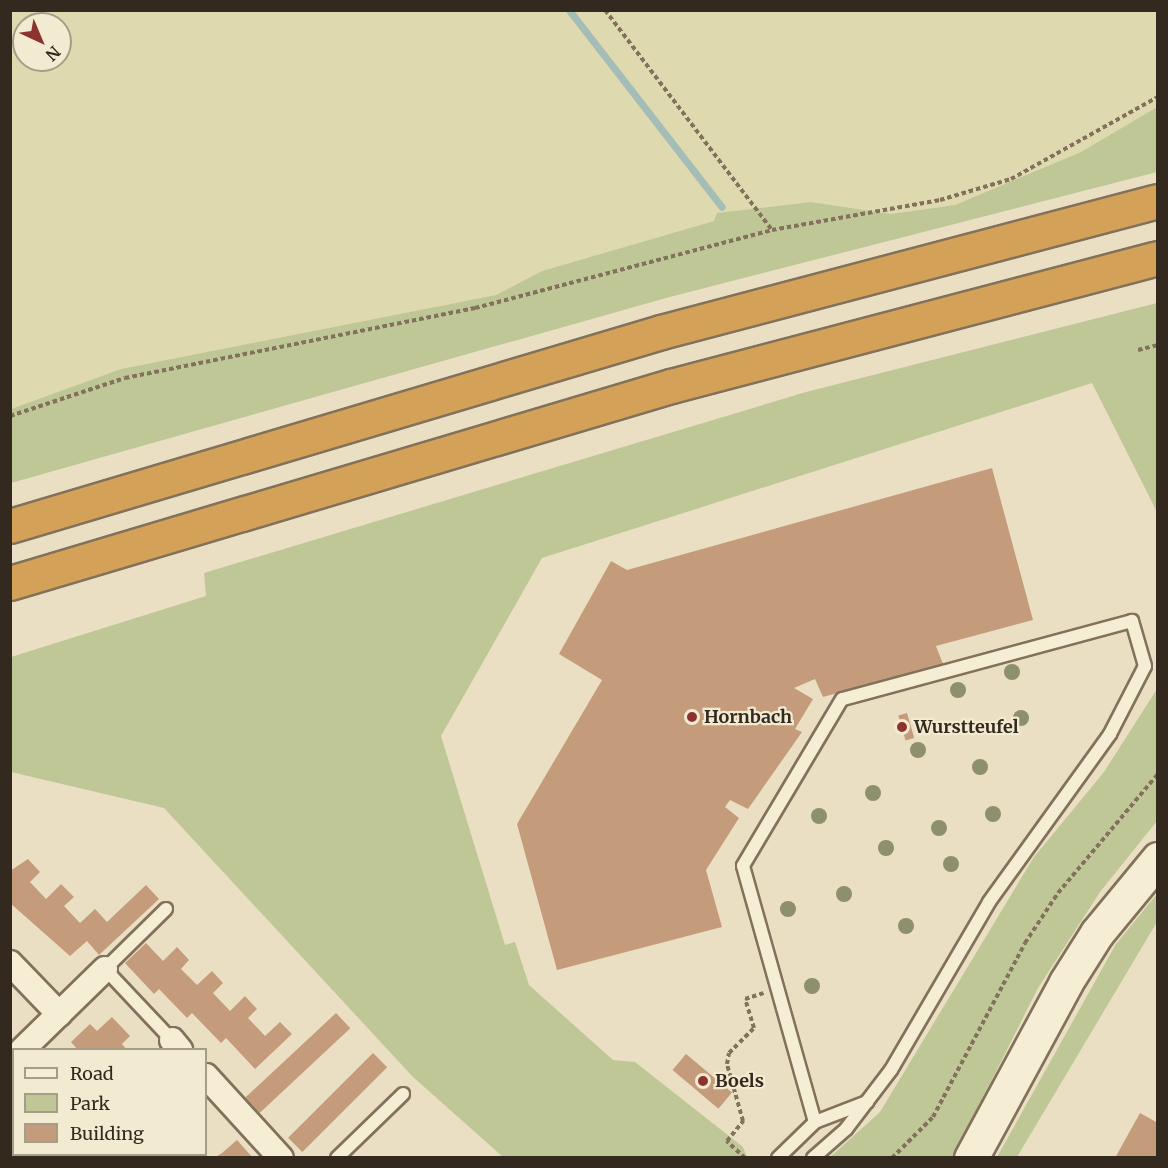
<!DOCTYPE html>
<style>
body{margin:0}
#map{position:relative;width:1168px;height:1168px;overflow:hidden;background:#eadfc2;font-family:Merriweather,serif}
div>[style]{position:absolute}
.farmland>*{inset:0;background:#dfd9b0}
.green>*{inset:0;background:#bfc797}
.stream>*{height:7px;margin:-3.5px;padding:0 3.5px;transform-origin:3.5px;border-radius:3.5px;background:#a4bdb6}
.building>*{inset:0;background:#c59c7b;transform-origin:0 0}
.path>*{height:4px;margin-top:-2px;transform-origin:0;background:repeating-linear-gradient(90deg,#82715b 0 4.5px,transparent 0 7.5px)}
.roads{filter:drop-shadow(2px 0 #82715b) drop-shadow(-2px 0 #82715b) drop-shadow(0 2px #82715b) drop-shadow(0 -2px #82715b)}
.lane>*{height:12px;margin:-6px;padding:0 6px;transform-origin:6px;border-radius:6px;background:#f5edd4}
.street>*{height:24px;margin:-12px;padding:0 12px;transform-origin:12px;border-radius:12px;background:#f5edd4}
.secondary>*{height:33px;margin:-16.5px;padding:0 16.5px;transform-origin:16.5px;border-radius:16.5px;background:#f5edd4}
.highway>*{height:33px;margin:-16.5px;padding:0 16.5px;transform-origin:16.5px;border-radius:16.5px;background:#d3a258}
.trees>*{width:16px;height:16px;margin:-8px;border-radius:50%;background:#8e8f6c}
.dots>*{width:16px;height:16px;translate:-50% -50%;box-sizing:border-box;border:3px solid #f2ead1;border-radius:50%}
span{translate:-50% -50%;white-space:nowrap;text-align:center;line-height:1.15;-webkit-text-stroke:4.5px #f2ead1;paint-order:stroke}
.poi-label{font-size:18px;color:#33291e;font-weight:700}
.left{translate:0 -50%;text-align:left}
.frame{position:absolute;inset:0;border:12px solid #33291e;pointer-events:none}
.legend{position:absolute;left:12px;top:1048px;width:195px;height:108px;box-sizing:border-box;background:#f2ead1;border:2px solid #a69d89;margin:0;padding:8px 10px;list-style:none;font-size:18px;color:#33291e}
.legend li{display:flex;align-items:center;gap:12px;height:30px}
.legend b{width:30px;border:2px solid #a69d89}
.north{position:absolute;left:12px;top:12px;width:60px;height:60px;box-sizing:border-box;background:#f2ead1;border:2px solid #a69d89;border-radius:50%;rotate:136deg;font-size:16px;font-weight:700;line-height:24px;text-align:center;color:#33291e}
.north::after{content:'';display:block;margin:auto;width:21px;height:27px;background:#8c3330;clip-path:polygon(50% 0,100% 100%,50% 72%,0 100%)}
</style>
<div id="map">
<div class="farmland">
<i style="clip-path:polygon(evenodd,11px 11px,1157px 11px,1157px 107px,1081px 152px,955px 205px,891px 214px,811px 202px,718px 213px,714px 221px,542px 271px,496px 295px,121px 369px,11px 409px,11px 11px,24px 24px,60px 24px,60px 60px,24px 60px,24px 24px)"></i>
</div>
<div class="green">
<i style="clip-path:polygon(1157px 107px,1157px 172px,666px 298px,11px 483px,11px 409px,121px 369px,496px 295px,542px 271px,714px 221px,717px 213px,811px 202px,891px 214px,955px 205px,1081px 152px)"></i>
<i style="clip-path:polygon(1157px 303px,1157px 512px,1092px 383px,542px 558px,441px 736px,505px 945px,515px 942px,529px 985px,613px 1060px,635px 1062px,743px 1147px,747px 1157px,503px 1157px,413px 1077px,164px 808px,11px 772px,11px 657px,206px 596px,204px 573px,806px 392px)"></i>
<i style="clip-path:polygon(1157px 689px,1157px 821px,1100px 892px,1038px 988px,953px 1157px,829px 1158px,880px 1112px,1034px 857px,1104px 772px)"></i>
<i style="clip-path:polygon(1157px 894px,1157px 922px,1017px 1157px,997px 1157px,1116px 944px)"></i>
</div>
<div class="stream">
<i style="left:569px;top:10px;width:249px;rotate:52.2deg"></i>
</div>
<div class="building">
<i style="clip-path:polygon(992px 468px,1033px 620px,936px 646px,943px 664px,823px 697px,815px 679px,794px 688px,813px 699px,795px 729px,802px 732px,748px 809px,730px 800px,725px 807px,739px 818px,706px 870px,722px 927px,557px 970px,517px 824px,602px 680px,559px 654px,611px 561px,627px 570px)"></i>
<i style="left:907px;top:713px;width:26px;height:9px;rotate:74deg"></i>
<i style="clip-path:polygon(28px 859px,40px 872px,30px 882px,46px 899px,61px 884px,74px 897px,64px 906px,80px 923px,95px 909px,107px 922px,146px 885px,159px 899px,99px 955px,87px 941px,70px 956px,10px 903px,10px 871px)"></i>
<i style="clip-path:polygon(146px 943px,163px 961px,177px 947px,189px 960px,181px 969px,197px 985px,212px 971px,223px 983px,213px 993px,230px 1011px,245px 996px,257px 1009px,248px 1018px,265px 1036px,280px 1022px,292px 1034px,255px 1069px,226px 1038px,221px 1043px,192px 1013px,187px 1018px,159px 989px,154px 994px,125px 963px)"></i>
<i style="left:336px;top:1013px;width:21px;height:124px;rotate:47deg"></i>
<i style="clip-path:polygon(112px 1017px,130px 1036px,122px 1044px,127px 1050px,78px 1050px,71px 1042px,90px 1024px,97px 1031px)"></i>
<i style="left:373px;top:1053px;width:20px;height:120px;rotate:45deg"></i>
<i style="left:686px;top:1054px;width:60px;height:21px;rotate:40deg"></i>
<i style="clip-path:polygon(1140px 1113px,1158px 1123px,1158px 1158px,1115px 1158px)"></i>
<i style="clip-path:polygon(14px 1136px,14px 1154px,24px 1154px,21px 1158px,10px 1158px)"></i>
<i style="clip-path:polygon(237px 1140px,253px 1158px,214px 1158px,222px 1153px)"></i>
</div>
<div class="path">
<i style="left:605px;top:10px;width:276px;rotate:52.8deg"></i>
<i style="left:1138px;top:350px;width:21px;rotate:-14deg"></i>
<i style="left:10px;top:416px;width:121px;rotate:-18.3deg"></i>
<i style="left:125px;top:378px;width:357px;rotate:-11.3deg"></i>
<i style="left:475px;top:308px;width:307px;rotate:-14.7deg"></i>
<i style="left:772px;top:230px;width:171px;rotate:-10.1deg"></i>
<i style="left:940px;top:200px;width:74px;rotate:-16.5deg"></i>
<i style="left:1011px;top:179px;width:168px;rotate:-29.2deg"></i>
<i style="left:745px;top:1158px;width:25px;rotate:-137deg"></i>
<i style="left:727px;top:1141px;width:26px;rotate:-51deg"></i>
<i style="left:743px;top:1121px;width:59px;rotate:-105.7deg"></i>
<i style="left:727px;top:1064px;width:11px;rotate:-80deg"></i>
<i style="left:729px;top:1053px;width:35px;rotate:-45deg"></i>
<i style="left:754px;top:1028px;width:30px;rotate:-107deg"></i>
<i style="left:745px;top:999px;width:20px;rotate:-18deg"></i>
<i style="left:892px;top:1158px;width:58px;rotate:-45deg"></i>
<i style="left:933px;top:1117px;width:197px;rotate:-62.1deg"></i>
<i style="left:1025px;top:943px;width:60px;rotate:-56.6deg"></i>
<i style="left:1058px;top:893px;width:155px;rotate:-50deg"></i>
</div>
<div class="roads">
<div class="lane">
<i style="left:166px;top:909px;width:86px;rotate:135.5deg"></i>
<i style="left:105px;top:969px;width:98px;rotate:46.7deg"></i>
<i style="left:337px;top:1158px;width:92px;rotate:-44.1deg"></i>
<i style="left:778px;top:1158px;width:52px;rotate:-44.2deg"></i>
<i style="left:815px;top:1122px;width:56px;rotate:-21deg"></i>
<i style="left:813px;top:1158px;width:44px;rotate:-41.3deg"></i>
<i style="left:846px;top:1129px;width:74px;rotate:-52.7deg"></i>
<i style="left:891px;top:1070px;width:194px;rotate:-59.7deg"></i>
<i style="left:989px;top:902px;width:207px;rotate:-54.2deg"></i>
<i style="left:1110px;top:734px;width:76px;rotate:-62.8deg"></i>
<i style="left:1145px;top:666px;width:47px;rotate:-106.1deg"></i>
<i style="left:1132px;top:621px;width:300px;rotate:164.9deg"></i>
<i style="left:842px;top:699px;width:194px;rotate:120.7deg"></i>
<i style="left:743px;top:866px;width:266px;rotate:74.3deg"></i>
</div>
<div class="street">
<i style="left:10px;top:963px;width:71px;rotate:46.1deg"></i>
<i style="left:172px;top:1040px;width:13px;rotate:51deg"></i>
<i style="left:22px;top:1050px;width:116px;rotate:-44.3deg"></i>
<i style="left:206px;top:1076px;width:111px;rotate:47.6deg"></i>
</div>
<div class="secondary">
<i style="left:971px;top:1158px;width:200px;rotate:-61.6deg"></i>
<i style="left:1066px;top:982px;width:58px;rotate:-57.7deg"></i>
<i style="left:1097px;top:933px;width:96px;rotate:-50.5deg"></i>
</div>
<div class="highway">
<i style="left:10px;top:526px;width:679px;rotate:-16.59deg"></i>
<i style="left:661px;top:332px;width:514px;rotate:-14.77deg"></i>
<i style="left:10px;top:583px;width:690px;rotate:-16.6deg"></i>
<i style="left:671px;top:386px;width:504px;rotate:-14.73deg"></i>
</div>
</div>
<div class="trees">
<i style="left:1012px;top:672px"></i>
<i style="left:958px;top:690px"></i>
<i style="left:1021px;top:718px"></i>
<i style="left:918px;top:750px"></i>
<i style="left:980px;top:767px"></i>
<i style="left:873px;top:793px"></i>
<i style="left:993px;top:814px"></i>
<i style="left:819px;top:816px"></i>
<i style="left:939px;top:828px"></i>
<i style="left:886px;top:848px"></i>
<i style="left:951px;top:864px"></i>
<i style="left:844px;top:894px"></i>
<i style="left:788px;top:909px"></i>
<i style="left:906px;top:926px"></i>
<i style="left:812px;top:986px"></i>
</div>
<div class="dots">
<i style="left:692px;top:717px;background:#8c3330"></i>
<i style="left:902px;top:727px;background:#8c3330"></i>
<i style="left:703px;top:1081px;background:#8c3330"></i>
</div>
<div class="poi-label">
<span class="left" style="left:704px;top:717px">Hornbach</span>
<span class="left" style="left:914px;top:727px">Wurstteufel</span>
<span class="left" style="left:715px;top:1081px">Boels</span>
</div>
<div class="frame"></div>
<ul class="legend">
<li><b style="height:8px;background:#f5edd4"></b>Road</li>
<li><b style="height:16px;background:#bfc797"></b>Park</li>
<li><b style="height:16px;background:#c59c7b"></b>Building</li>
</ul>
<div class="north">N</div>
</div>
